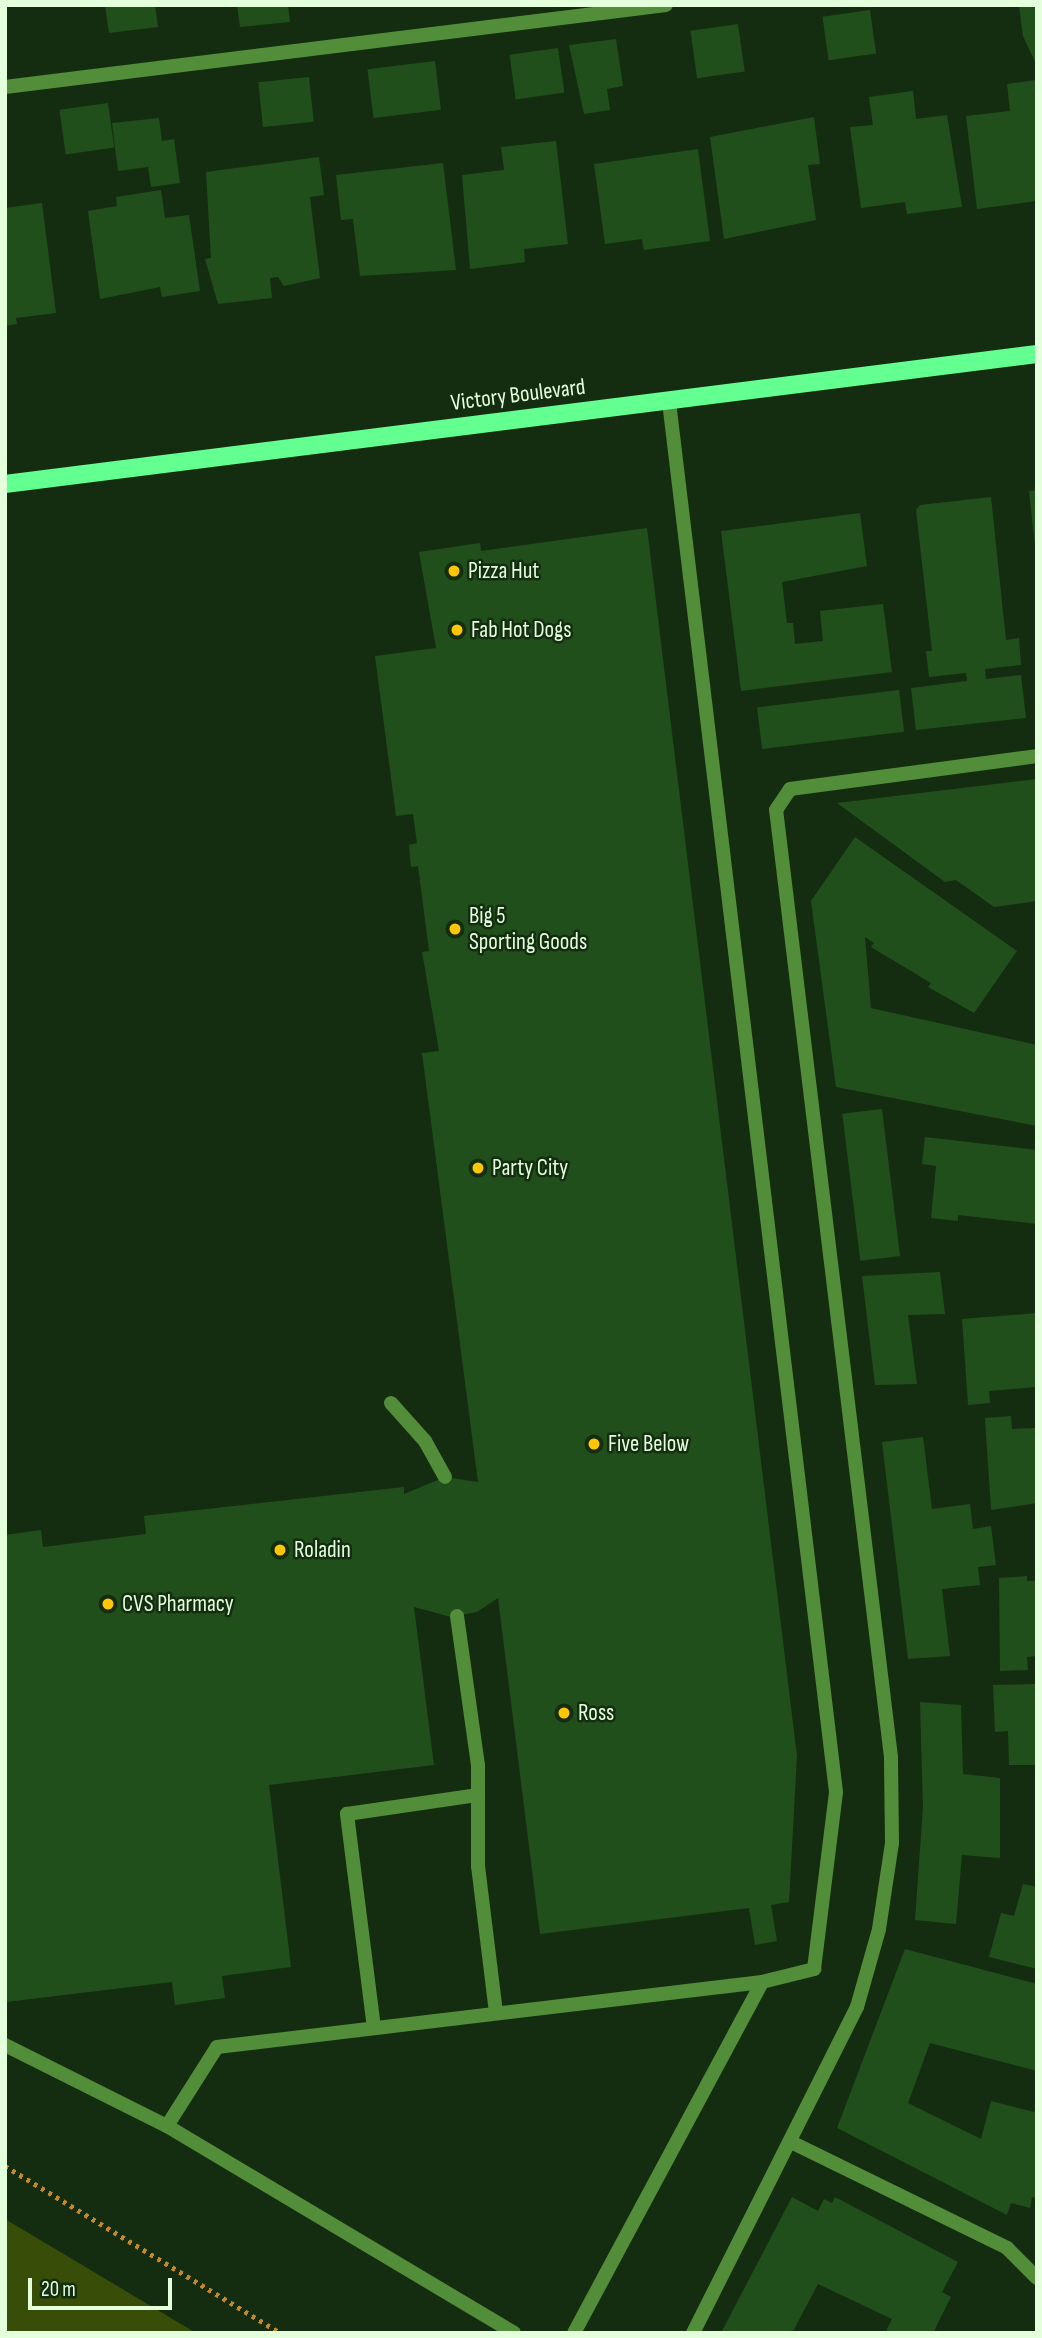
<!DOCTYPE html>
<style>
body{margin:0}
#map{position:relative;width:1042px;height:2338px;overflow:hidden;background:#142d10;font-family:"Sofia Sans Condensed",sans-serif}
div>[style]{position:absolute}
.water>*{inset:0;background:#384e08}
.building>*{inset:0;background:#214f1b;transform-origin:0 0}
.path>*{height:4.5px;margin-top:-2.25px;transform-origin:0;background:repeating-linear-gradient(90deg,#c5882a 0 3.5px,transparent 0 8.5px)}
.lane>*{height:14px;margin:-7px;padding:0 7px;transform-origin:7px;border-radius:7px;background:#528e39}
.primary>*{height:18px;margin:-9px;padding:0 9px;transform-origin:9px;border-radius:9px;background:#63ff91}
.dots>*{width:19px;height:19px;translate:-50% -50%;box-sizing:border-box;border:4px solid #142d10;border-radius:50%}
span{translate:-50% -50%;white-space:nowrap;text-align:center;line-height:1.15;-webkit-text-stroke:5px #142d10;paint-order:stroke}
.street-label{font-size:23px;color:#e3ffdc}
.poi-label{font-size:23px;color:#e3ffdc}
.left{translate:0 -50%;text-align:left}
.frame{position:absolute;inset:0;border:7px solid #e3ffdc;pointer-events:none}
.scale{position:absolute;left:28px;top:2278px;width:144px;height:32px;box-sizing:border-box;border:4px solid #e3ffdc;border-top:0;padding-left:9px;font-size:21px;line-height:24px;white-space:nowrap;color:#e3ffdc;-webkit-text-stroke:5px #142d10;paint-order:stroke}
</style>
<div id="map">
<div class="water">
<i style="clip-path:polygon(5px 2219px,196px 2333px,5px 2333px)"></i>
</div>
<div class="building">
<i style="clip-path:polygon(105px 5px,155px 5px,158px 27px,109px 33px)"></i>
<i style="clip-path:polygon(237px 5px,288px 5px,290px 22px,240px 27px)"></i>
<i style="clip-path:polygon(1019px 5px,1037px 5px,1037px 66px,1023px 36px)"></i>
<i style="left:870px;top:10px;width:44px;height:48px;rotate:82deg"></i>
<i style="left:738px;top:24px;width:48px;height:48px;rotate:82deg"></i>
<i style="clip-path:polygon(616px 39px,623px 86px,607px 89px,610px 110px,584px 114px,569px 45px)"></i>
<i style="left:558px;top:48px;width:45px;height:49px;rotate:82deg"></i>
<i style="left:435px;top:61px;width:49px;height:68px;rotate:83deg"></i>
<i style="left:309px;top:77px;width:45px;height:51px;rotate:84deg"></i>
<i style="clip-path:polygon(1037px 80px,1037px 201px,977px 209px,966px 116px,1010px 111px,1007px 84px)"></i>
<i style="clip-path:polygon(913px 91px,916px 119px,947px 115px,962px 207px,907px 214px,905px 202px,861px 208px,850px 127px,873px 125px,869px 97px)"></i>
<i style="left:108px;top:103px;width:45px;height:49px;rotate:82deg"></i>
<i style="clip-path:polygon(814px 117px,820px 164px,808px 165px,816px 220px,724px 239px,710px 137px)"></i>
<i style="clip-path:polygon(159px 118px,162px 141px,174px 139px,180px 183px,151px 187px,148px 167px,118px 171px,112px 123px)"></i>
<i style="clip-path:polygon(556px 141px,568px 244px,524px 249px,525px 262px,470px 269px,462px 175px,504px 170px,501px 147px)"></i>
<i style="clip-path:polygon(698px 149px,710px 241px,644px 250px,642px 239px,605px 244px,594px 164px)"></i>
<i style="clip-path:polygon(319px 157px,324px 195px,310px 197px,320px 278px,284px 286px,278px 277px,270px 278px,272px 298px,218px 304px,205px 259px,211px 258px,206px 172px)"></i>
<i style="clip-path:polygon(443px 163px,456px 270px,360px 276px,353px 219px,341px 220px,336px 175px)"></i>
<i style="clip-path:polygon(161px 190px,165px 218px,189px 215px,200px 291px,162px 297px,160px 287px,100px 299px,88px 211px,117px 206px,116px 197px)"></i>
<i style="clip-path:polygon(42px 203px,56px 313px,16px 318px,17px 324px,5px 326px,5px 208px)"></i>
<i style="clip-path:polygon(1037px 490px,1037px 546px,1035px 546px,1029px 491px)"></i>
<i style="clip-path:polygon(991px 497px,1006px 640px,1019px 638px,1021px 665px,985px 669px,986px 679px,1021px 675px,1026px 718px,916px 730px,911px 688px,967px 681px,966px 673px,929px 677px,926px 651px,932px 651px,916px 510px,920px 505px)"></i>
<i style="clip-path:polygon(860px 513px,867px 566px,782px 582px,787px 623px,793px 623px,795px 644px,823px 641px,820px 611px,883px 604px,892px 672px,741px 691px,721px 531px)"></i>
<i style="clip-path:polygon(647px 528px,797px 1756px,789px 1902px,771px 1905px,777px 1941px,755px 1945px,749px 1908px,540px 1934px,498px 1598px,477px 1612px,451px 1617px,414px 1607px,434px 1765px,269px 1785px,291px 1967px,222px 1976px,225px 1998px,175px 2005px,172px 1982px,6px 2002px,5px 1535px,41px 1530px,43px 1547px,146px 1534px,144px 1516px,404px 1487px,404px 1494px,445px 1477px,478px 1482px,422px 1053px,439px 1051px,422px 952px,429px 951px,418px 866px,411px 867px,409px 845px,417px 843px,413px 814px,396px 816px,375px 656px,436px 648px,419px 552px,480px 543px,481px 551px)"></i>
<i style="left:899px;top:690px;width:42px;height:143px;rotate:83deg"></i>
<i style="clip-path:polygon(1037px 779px,1037px 901px,994px 907px,956px 880px,945px 882px,837px 803px)"></i>
<i style="clip-path:polygon(855px 837px,1017px 951px,974px 1013px,928px 987px,931px 983px,871px 947px,874px 943px,865px 937px,871px 1008px,1037px 1045px,1037px 1126px,836px 1087px,811px 901px)"></i>
<i style="left:882px;top:1109px;width:148px;height:40px;rotate:83deg"></i>
<i style="clip-path:polygon(925px 1137px,1037px 1150px,1037px 1224px,958px 1215px,958px 1221px,931px 1218px,936px 1166px,922px 1164px)"></i>
<i style="clip-path:polygon(940px 1272px,945px 1314px,908px 1315px,917px 1384px,875px 1385px,862px 1276px)"></i>
<i style="clip-path:polygon(1037px 1313px,1037px 1387px,989px 1391px,990px 1403px,968px 1405px,962px 1319px)"></i>
<i style="clip-path:polygon(1011px 1416px,1012px 1429px,1037px 1428px,1037px 1503px,991px 1510px,985px 1418px)"></i>
<i style="clip-path:polygon(923px 1437px,932px 1509px,970px 1504px,973px 1529px,991px 1526px,996px 1565px,978px 1567px,980px 1585px,942px 1589px,950px 1656px,908px 1659px,882px 1442px)"></i>
<i style="clip-path:polygon(1027px 1576px,1027px 1581px,1037px 1581px,1037px 1656px,1027px 1657px,1028px 1670px,1000px 1671px,999px 1578px)"></i>
<i style="clip-path:polygon(1037px 1684px,1037px 1765px,1009px 1765px,1008px 1731px,995px 1732px,993px 1685px)"></i>
<i style="clip-path:polygon(920px 1702px,961px 1705px,963px 1774px,1000px 1778px,1000px 1858px,962px 1855px,956px 1924px,915px 1920px,923px 1807px)"></i>
<i style="clip-path:polygon(1023px 1884px,1037px 1887px,1037px 1969px,989px 1957px,1001px 1913px,1014px 1916px)"></i>
<i style="clip-path:polygon(905px 1949px,1037px 1984px,1037px 2071px,930px 2043px,908px 2103px,981px 2139px,991px 2101px,1034px 2112px,1037px 2105px,1037px 2198px,1032px 2197px,1030px 2208px,1011px 2203px,1007px 2215px,837px 2128px)"></i>
<i style="clip-path:polygon(792px 2197px,818px 2211px,824px 2199px,832px 2203px,835px 2197px,958px 2262px,942px 2292px,951px 2297px,933px 2333px,885px 2333px,892px 2319px,818px 2284px,792px 2333px,721px 2333px)"></i>
</div>
<div class="path">
<i style="left:5px;top:2166px;width:323px;rotate:31.2deg"></i>
</div>
<div class="lane">
<i style="left:5px;top:87px;width:666px;rotate:-7.07deg"></i>
<i style="left:391px;top:1403px;width:51px;rotate:48.2deg"></i>
<i style="left:425px;top:1441px;width:41px;rotate:60.9deg"></i>
<i style="left:457px;top:1616px;width:150px;rotate:82deg"></i>
<i style="left:478px;top:1765px;width:101px;rotate:90deg"></i>
<i style="left:478px;top:1866px;width:148px;rotate:83deg"></i>
<i style="left:374px;top:2028px;width:216px;rotate:-97.2deg"></i>
<i style="left:347px;top:1814px;width:131px;rotate:-8.3deg"></i>
<i style="left:5px;top:2045px;width:181px;rotate:26.6deg"></i>
<i style="left:167px;top:2126px;width:404px;rotate:30.8deg"></i>
<i style="left:167px;top:2126px;width:93px;rotate:-57.7deg"></i>
<i style="left:217px;top:2047px;width:549px;rotate:-6.8deg"></i>
<i style="left:762px;top:1982px;width:54px;rotate:-14deg"></i>
<i style="left:814px;top:1969px;width:178px;rotate:-82.9deg"></i>
<i style="left:836px;top:1792px;width:1401px;rotate:-96.85deg"></i>
<i style="left:791px;top:2142px;width:241px;rotate:26.1deg"></i>
<i style="left:1007px;top:2248px;width:42px;rotate:45deg"></i>
<i style="left:574px;top:2333px;width:398px;rotate:-61.8deg"></i>
<i style="left:693px;top:2333px;width:365px;rotate:-63.3deg"></i>
<i style="left:857px;top:2007px;width:81px;rotate:-74.2deg"></i>
<i style="left:879px;top:1929px;width:87px;rotate:-81.4deg"></i>
<i style="left:892px;top:1843px;width:86px;rotate:-90.7deg"></i>
<i style="left:891px;top:1757px;width:954px;rotate:-96.92deg"></i>
<i style="left:776px;top:810px;width:25px;rotate:-56deg"></i>
<i style="left:790px;top:789px;width:249px;rotate:-7.6deg"></i>
</div>
<div class="primary">
<i style="left:5px;top:484px;width:1040px;rotate:-7.18deg"></i>
</div>
<div class="dots">
<i style="left:454px;top:571px;background:#ffc608"></i>
<i style="left:457px;top:630px;background:#ffc608"></i>
<i style="left:455px;top:929px;background:#ffc608"></i>
<i style="left:478px;top:1168px;background:#ffc608"></i>
<i style="left:594px;top:1444px;background:#ffc608"></i>
<i style="left:280px;top:1550px;background:#ffc608"></i>
<i style="left:108px;top:1604px;background:#ffc608"></i>
<i style="left:564px;top:1713px;background:#ffc608"></i>
</div>
<div class="street-label">
<span style="left:518px;top:395px;rotate:-7deg">Victory Boulevard</span>
</div>
<div class="poi-label">
<span class="left" style="left:468px;top:571px">Pizza Hut</span>
<span class="left" style="left:471px;top:630px">Fab Hot Dogs</span>
<span class="left" style="left:469px;top:929px">Big 5<br>Sporting Goods</span>
<span class="left" style="left:492px;top:1168px">Party City</span>
<span class="left" style="left:608px;top:1444px">Five Below</span>
<span class="left" style="left:294px;top:1550px">Roladin</span>
<span class="left" style="left:122px;top:1604px">CVS Pharmacy</span>
<span class="left" style="left:578px;top:1713px">Ross</span>
</div>
<div class="frame"></div>
<div class="scale">20 m</div>
</div>
